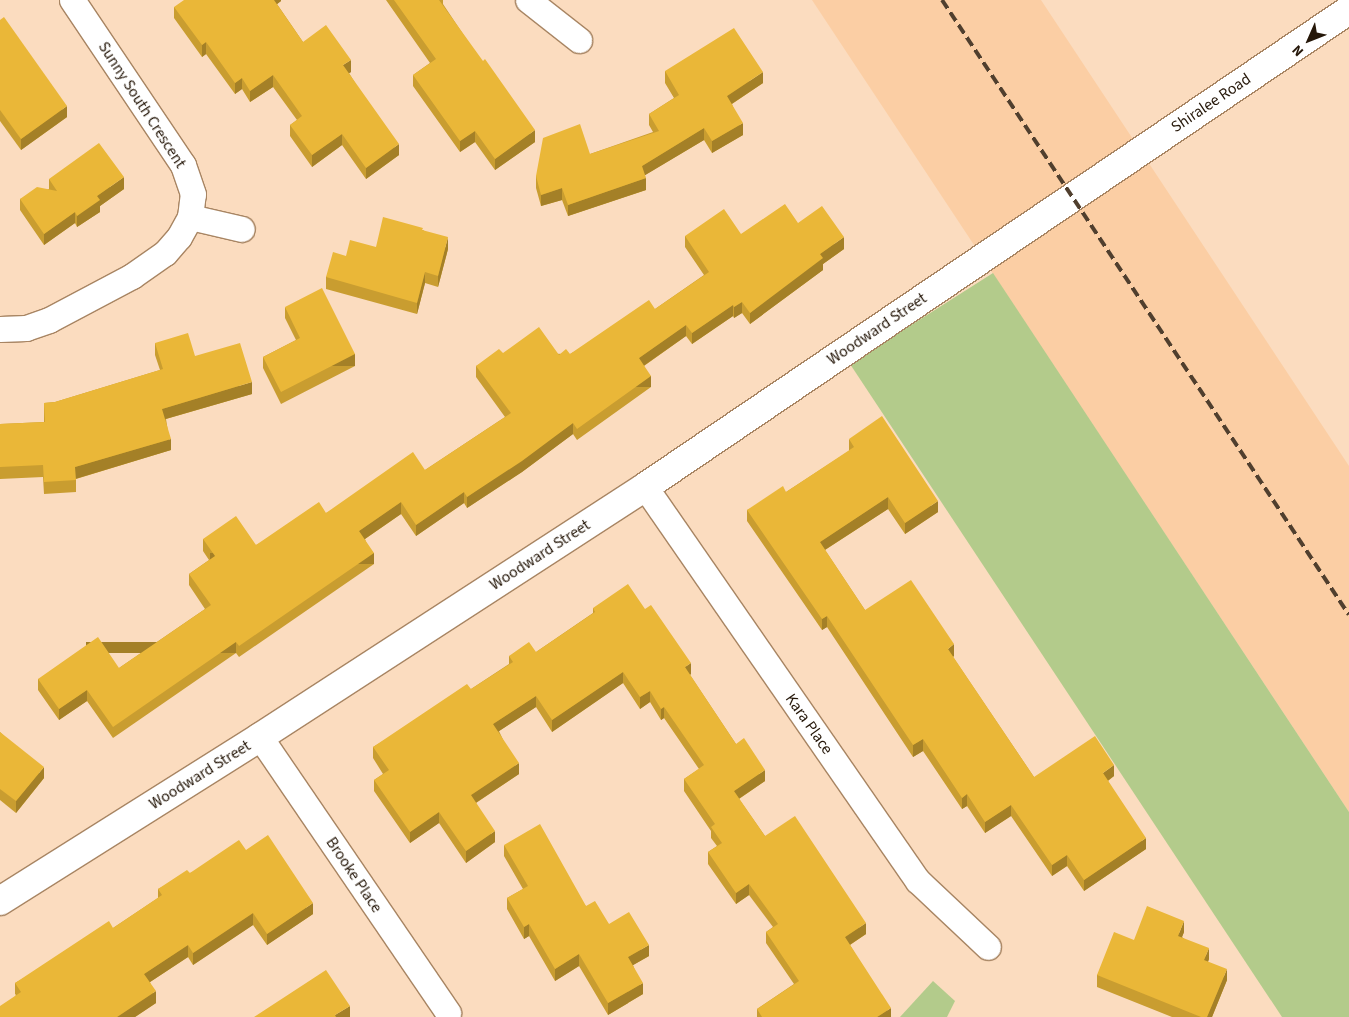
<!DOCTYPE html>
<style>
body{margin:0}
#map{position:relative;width:1349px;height:1017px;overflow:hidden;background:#fbdcbf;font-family:"Source Sans 3",sans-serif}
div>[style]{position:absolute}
.built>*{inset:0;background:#fbcea4}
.green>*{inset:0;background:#b3cb8b}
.roads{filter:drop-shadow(1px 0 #a88563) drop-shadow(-1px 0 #a88563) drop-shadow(0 1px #a88563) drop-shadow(0 -1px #a88563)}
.minor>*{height:25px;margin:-12.5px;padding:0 12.5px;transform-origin:12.5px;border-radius:12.5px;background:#fff}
.tertiary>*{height:28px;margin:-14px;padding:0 14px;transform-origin:14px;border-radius:14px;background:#fff}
.rail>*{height:4px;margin-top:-2px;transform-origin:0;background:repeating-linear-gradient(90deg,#503f2e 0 10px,transparent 0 15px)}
.wall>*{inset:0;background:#c99d30}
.shaded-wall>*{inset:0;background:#a48027;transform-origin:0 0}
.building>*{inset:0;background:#eab738}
span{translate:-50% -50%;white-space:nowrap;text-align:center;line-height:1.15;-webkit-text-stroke:4px #fff;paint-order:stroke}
.street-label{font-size:16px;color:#251709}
.north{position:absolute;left:1284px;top:15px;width:50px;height:50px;-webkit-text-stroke:4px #fff;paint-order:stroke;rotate:226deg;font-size:14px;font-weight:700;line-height:20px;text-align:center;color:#251709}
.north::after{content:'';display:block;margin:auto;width:18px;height:22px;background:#251709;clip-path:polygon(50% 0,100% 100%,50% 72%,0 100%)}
</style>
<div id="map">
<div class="built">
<i style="clip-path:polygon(812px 0,1041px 0,1349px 466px,1349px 812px)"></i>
</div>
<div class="green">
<i style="clip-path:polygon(993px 273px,1349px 812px,1349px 1017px,1282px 1017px,850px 364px)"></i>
<i style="clip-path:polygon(933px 981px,955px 1001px,947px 1017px,900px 1017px)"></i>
</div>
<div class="roads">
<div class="minor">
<i style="left:528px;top:0;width:65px;rotate:38.1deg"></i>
<i style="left:190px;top:217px;width:53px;rotate:13deg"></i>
<i style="left:0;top:329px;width:26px;rotate:-2deg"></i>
<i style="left:26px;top:328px;width:24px;rotate:-19deg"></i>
<i style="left:49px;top:320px;width:94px;rotate:-27.9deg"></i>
<i style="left:132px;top:276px;width:40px;rotate:-34.9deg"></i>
<i style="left:165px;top:253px;width:21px;rotate:-49deg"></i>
<i style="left:179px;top:237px;width:23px;rotate:-61deg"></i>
<i style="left:190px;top:217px;width:23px;rotate:-83deg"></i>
<i style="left:193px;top:194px;width:31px;rotate:-109deg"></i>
<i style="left:183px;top:165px;width:199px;rotate:-123.9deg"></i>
<i style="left:645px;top:487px;width:479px;rotate:55.3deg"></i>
<i style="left:918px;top:881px;width:96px;rotate:43.3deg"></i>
<i style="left:260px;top:737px;width:334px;rotate:55.7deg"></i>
</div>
<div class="tertiary">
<i style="left:0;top:901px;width:307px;rotate:-32.2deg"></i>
<i style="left:260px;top:737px;width:459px;rotate:-33deg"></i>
<i style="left:645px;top:487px;width:850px;rotate:-34.12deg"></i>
</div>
</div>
<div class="rail">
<i style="left:942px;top:0;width:737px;rotate:56.5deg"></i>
</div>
<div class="wall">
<i style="clip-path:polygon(281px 0,281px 1px,277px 4px,303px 42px,351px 72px,349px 73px,399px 155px,366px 179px,342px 145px,312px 167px,290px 136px,290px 125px,297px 120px,273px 87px,250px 102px,242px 89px,235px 94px,206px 54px,202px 57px,174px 18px,174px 7px)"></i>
<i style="clip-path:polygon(386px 0,443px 0,443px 4px,535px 142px,495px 170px,475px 142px,460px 152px,413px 86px,413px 75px,430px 63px)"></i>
<i style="clip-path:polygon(0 20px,67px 117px,21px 150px,0 121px)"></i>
<i style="clip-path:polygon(665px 71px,763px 83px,732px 104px,743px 135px,712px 153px,704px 140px,645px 175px,646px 190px,568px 216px,562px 200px,541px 206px,536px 188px,536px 176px,590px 154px,653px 132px,649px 125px,649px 114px,674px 98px,665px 83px)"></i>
<i style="clip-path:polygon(49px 179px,124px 189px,100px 206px,100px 212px,77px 227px,75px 223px,44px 245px,20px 210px,20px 199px,49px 189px)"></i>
<i style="clip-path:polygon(798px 223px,844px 249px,823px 264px,823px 270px,750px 324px,742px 313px,734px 318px,733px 316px,692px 344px,686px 336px,644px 366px,651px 387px,577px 440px,573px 434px,522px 472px,467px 508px,464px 503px,416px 536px,401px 514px,365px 539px,374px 564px,239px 657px,236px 653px,113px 738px,87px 701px,59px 720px,38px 690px,38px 679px,119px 668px,205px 609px,189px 585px,189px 574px,209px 560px,203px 551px,203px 539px,256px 545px,326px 513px,425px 470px,505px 417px,476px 377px,476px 366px,503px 353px,570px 354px,655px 309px,704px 275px,685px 247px,685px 236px,741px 234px)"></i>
<i style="clip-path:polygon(423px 230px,448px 249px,438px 287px,425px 283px,417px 314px,326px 289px,326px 277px,346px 256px,376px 247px)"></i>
<i style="clip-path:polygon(285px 307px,355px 366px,281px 404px,263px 368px,263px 357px,296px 340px,285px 318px)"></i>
<i style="clip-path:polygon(155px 343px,195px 356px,252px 394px,166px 419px,171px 450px,76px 479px,76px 492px,44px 494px,43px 477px,0 479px,0 424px,44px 422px,44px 403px,55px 402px,160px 370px,155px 355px)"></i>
<i style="clip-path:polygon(849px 439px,938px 512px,905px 534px,888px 509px,825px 550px,865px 610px,954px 656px,953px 657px,1034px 777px,1114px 776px,1108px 781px,1146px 849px,1084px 891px,1067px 866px,1052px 876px,1011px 816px,985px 833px,967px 806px,962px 809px,923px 751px,913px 757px,827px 627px,822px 630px,747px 521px,747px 510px,786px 492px,849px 451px)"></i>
<i style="clip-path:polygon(593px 608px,645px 609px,691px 674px,690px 675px,736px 744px,765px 781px,739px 799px,765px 836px,866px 934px,850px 945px,891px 1017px,757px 1017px,757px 1009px,794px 984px,766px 943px,766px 932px,773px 927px,749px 895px,736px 904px,708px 864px,708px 852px,717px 846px,711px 838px,711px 831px,684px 791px,684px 779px,699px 769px,664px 718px,661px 720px,650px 702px,640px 709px,623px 683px,552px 732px,536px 707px,499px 731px,519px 774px,476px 803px,495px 842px,466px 863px,439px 823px,410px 843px,374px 791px,374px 780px,383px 774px,373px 758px,373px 747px,471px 689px,509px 664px,509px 656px,536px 652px,593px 613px)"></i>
<i style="clip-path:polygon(0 732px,44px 778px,16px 813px,0 800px)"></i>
<i style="clip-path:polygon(504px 845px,586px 906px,649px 956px,633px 965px,643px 994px,608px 1015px,579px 966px,555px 981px,529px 936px,524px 939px,507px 909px,507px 898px,523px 889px,504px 856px)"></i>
<i style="clip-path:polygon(246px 850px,313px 914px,267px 945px,253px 925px,193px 965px,188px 957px,150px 982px,156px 1003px,135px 1017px,0 1017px,16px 995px,15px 994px,15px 983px,113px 928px,158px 898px,158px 889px,190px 873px)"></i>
<i style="clip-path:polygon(1184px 932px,1182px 937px,1209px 959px,1208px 962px,1227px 980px,1212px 1017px,1172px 1017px,1097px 987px,1097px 975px,1134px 940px)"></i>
</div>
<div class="shaded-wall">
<i style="clip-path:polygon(272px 0,281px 0,281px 1px,272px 8px)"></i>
<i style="clip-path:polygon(206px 42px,206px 54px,202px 57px,202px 45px)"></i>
<i style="clip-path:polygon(351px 60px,351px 72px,343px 77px,343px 65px)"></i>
<i style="clip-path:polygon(763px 72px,763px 83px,727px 107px,727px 96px)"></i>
<i style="clip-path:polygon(273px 75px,273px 87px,250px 102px,250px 91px)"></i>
<i style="clip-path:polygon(242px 78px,242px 89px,235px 94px,235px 83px)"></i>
<i style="clip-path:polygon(67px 106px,67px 117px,21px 150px,21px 139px)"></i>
<i style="clip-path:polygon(743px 123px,743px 135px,712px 153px,712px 141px)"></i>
<i style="clip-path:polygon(704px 128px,704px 140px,642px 177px,642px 166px)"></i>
<i style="clip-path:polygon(535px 130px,535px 142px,495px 170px,495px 159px)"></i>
<i style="clip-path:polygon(475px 131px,475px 142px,460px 152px,460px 141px)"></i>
<i style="clip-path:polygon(342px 134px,342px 145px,312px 167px,312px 155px)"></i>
<i style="clip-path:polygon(399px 144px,399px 155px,366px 179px,366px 168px)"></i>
<i style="clip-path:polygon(124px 177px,124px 189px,100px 206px,100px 212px,77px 227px,77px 216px,97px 196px)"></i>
<i style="clip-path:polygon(646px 178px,646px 190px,568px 216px,568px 205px)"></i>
<i style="clip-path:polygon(562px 188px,562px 200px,541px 206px,541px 195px)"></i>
<i style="clip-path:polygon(75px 212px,75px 223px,44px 245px,44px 234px)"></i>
<i style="clip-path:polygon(448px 237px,448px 249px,438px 287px,438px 276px)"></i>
<i style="clip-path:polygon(844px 237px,844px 249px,823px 264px,823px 270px,750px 324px,750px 313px,820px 254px)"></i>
<i style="clip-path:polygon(425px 272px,425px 283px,417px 314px,417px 303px)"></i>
<i style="clip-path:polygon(742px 302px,742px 313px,734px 318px,734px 307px)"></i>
<i style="clip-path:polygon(733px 305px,733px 316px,692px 344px,692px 333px)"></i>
<i style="clip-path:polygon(686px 325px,686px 336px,639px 369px,639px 358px)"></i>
<i style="left:355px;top:354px;width:12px;height:83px;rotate:90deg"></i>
<i style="left:651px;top:376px;width:11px;height:91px;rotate:90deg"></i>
<i style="clip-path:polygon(252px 382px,252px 394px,162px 420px,162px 409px)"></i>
<i style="clip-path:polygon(573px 423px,573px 434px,522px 472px,467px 508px,467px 497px)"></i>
<i style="clip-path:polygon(171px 439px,171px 450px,75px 479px,75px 467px)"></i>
<i style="clip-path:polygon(464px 492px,464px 503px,416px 536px,416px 525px)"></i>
<i style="clip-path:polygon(888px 497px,888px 509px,820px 553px,820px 542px)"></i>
<i style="clip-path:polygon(938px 501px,938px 512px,905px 534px,905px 523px)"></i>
<i style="clip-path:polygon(401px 502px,401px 514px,359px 543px,359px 531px)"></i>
<i style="left:374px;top:553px;width:11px;height:164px;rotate:90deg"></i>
<i style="clip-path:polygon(827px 616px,827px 627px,822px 630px,822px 619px)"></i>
<i style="left:236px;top:642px;width:11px;height:150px;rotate:90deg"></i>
<i style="clip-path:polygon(954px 644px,954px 656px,948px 660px,948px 649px)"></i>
<i style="clip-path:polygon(691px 663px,691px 674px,685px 678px,685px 667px)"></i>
<i style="clip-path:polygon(623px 672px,623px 683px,552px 732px,552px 720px)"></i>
<i style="clip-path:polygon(87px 690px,87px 701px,59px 720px,59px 709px)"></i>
<i style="clip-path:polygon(650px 691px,650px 702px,640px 709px,640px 697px)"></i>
<i style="clip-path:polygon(536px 696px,536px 707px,493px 735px,493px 724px)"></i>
<i style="clip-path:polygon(664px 707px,664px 718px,661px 720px,661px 709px)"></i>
<i style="clip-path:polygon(923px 739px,923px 751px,913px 757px,913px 745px)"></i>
<i style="clip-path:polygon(519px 763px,519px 774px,471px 806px,471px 795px)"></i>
<i style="clip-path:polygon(1114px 765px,1114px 776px,1103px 784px,1103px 773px)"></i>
<i style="clip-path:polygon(44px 767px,44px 778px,16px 813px,16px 801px)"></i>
<i style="clip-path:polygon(765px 770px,765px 781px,734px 802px,734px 791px)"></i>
<i style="clip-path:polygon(967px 794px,967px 806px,962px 809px,962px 798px)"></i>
<i style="clip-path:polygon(1011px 805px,1011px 816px,985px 833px,985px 822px)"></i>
<i style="clip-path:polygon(439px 812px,439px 823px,410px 843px,410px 832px)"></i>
<i style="clip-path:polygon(495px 831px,495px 842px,466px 863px,466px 851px)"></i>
<i style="clip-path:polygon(1146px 838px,1146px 849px,1084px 891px,1084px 880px)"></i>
<i style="clip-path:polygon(1067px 855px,1067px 866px,1052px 876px,1052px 865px)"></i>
<i style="clip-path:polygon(749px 884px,749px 895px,736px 904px,736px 893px)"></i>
<i style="clip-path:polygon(313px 903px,313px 914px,267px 945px,267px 934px)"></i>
<i style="clip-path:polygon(253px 913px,253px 925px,193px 965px,193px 953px)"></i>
<i style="clip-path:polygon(1184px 921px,1184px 932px,1178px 947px,1178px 936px)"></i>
<i style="clip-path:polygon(866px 923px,866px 934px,845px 948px,845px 937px)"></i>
<i style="clip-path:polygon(529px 924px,529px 936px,524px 939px,524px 927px)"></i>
<i style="clip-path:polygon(188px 945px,188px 957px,144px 986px,144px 974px)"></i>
<i style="clip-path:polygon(649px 945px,649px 956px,628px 968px,628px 957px)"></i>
<i style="clip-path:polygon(1209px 948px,1209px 959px,1204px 971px,1204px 960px)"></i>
<i style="clip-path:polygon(579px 954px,579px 966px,555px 981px,555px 969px)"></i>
<i style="clip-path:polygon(1227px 969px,1227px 980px,1212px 1017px,1207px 1017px)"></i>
<i style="clip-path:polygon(643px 983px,643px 994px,608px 1015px,608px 1003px)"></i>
<i style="clip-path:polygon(156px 991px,156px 1003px,135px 1017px,117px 1017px)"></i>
<i style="clip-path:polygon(350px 1006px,350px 1017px,335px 1017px,335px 1015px)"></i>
<i style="clip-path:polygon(891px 1008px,891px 1017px,877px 1017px)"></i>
</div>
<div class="building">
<i style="clip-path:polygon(184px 0,274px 0,303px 42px,326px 25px,351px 60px,343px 65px,399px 144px,366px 168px,342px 134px,312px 155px,290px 125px,302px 116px,273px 75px,250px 91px,242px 78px,235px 83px,206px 42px,202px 45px,174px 7px)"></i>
<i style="clip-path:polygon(394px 0,439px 0,483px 61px,485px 59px,535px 130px,495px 159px,475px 131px,460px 141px,413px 75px,436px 59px)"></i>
<i style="clip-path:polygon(4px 17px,67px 106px,21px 139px,0 110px,0 20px)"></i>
<i style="clip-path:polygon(734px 28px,763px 72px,727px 96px,743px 123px,712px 141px,704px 128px,642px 166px,646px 178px,568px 205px,562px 188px,541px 195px,536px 176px,543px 138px,580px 124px,590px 154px,659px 131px,649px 114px,679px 95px,665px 71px)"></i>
<i style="clip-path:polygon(99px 143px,124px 177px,97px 196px,100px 200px,77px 216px,75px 212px,44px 234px,20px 199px,37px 187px,57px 191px,49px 179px)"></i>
<i style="clip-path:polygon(785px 204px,798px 223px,822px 206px,844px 237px,820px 254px,823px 258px,750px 313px,742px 302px,734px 307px,733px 305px,692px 333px,686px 325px,639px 358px,651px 376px,577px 429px,573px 423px,522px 461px,467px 497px,464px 492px,416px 525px,401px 502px,359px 531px,374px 553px,239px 646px,236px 642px,113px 727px,87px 690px,59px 709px,38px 679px,98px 637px,119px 668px,211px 605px,189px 574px,215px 556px,203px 539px,236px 516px,256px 545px,319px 502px,326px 513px,413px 452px,425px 470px,511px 413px,476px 366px,499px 349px,503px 353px,539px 327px,559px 355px,566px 349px,570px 354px,649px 300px,655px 309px,709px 272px,685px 236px,724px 209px,741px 234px)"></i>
<i style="clip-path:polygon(383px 217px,423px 228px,422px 230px,448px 237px,438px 276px,425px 272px,417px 303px,326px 277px,333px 252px,346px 256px,350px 240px,376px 247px)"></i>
<i style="clip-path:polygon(322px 288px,355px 354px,281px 392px,263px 357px,300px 338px,285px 307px)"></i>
<i style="clip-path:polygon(188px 333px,195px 356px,240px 343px,252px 382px,162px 409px,171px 439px,75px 467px,76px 480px,44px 482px,43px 465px,0 467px,0 424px,45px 422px,44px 403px,55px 402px,163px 369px,155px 343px)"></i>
<i style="clip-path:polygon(882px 416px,938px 501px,905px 523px,888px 497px,820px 542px,865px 610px,911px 580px,954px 644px,948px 649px,1034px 777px,1095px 736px,1114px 765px,1103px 773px,1146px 838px,1084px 880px,1067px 855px,1052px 865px,1011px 805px,985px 822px,967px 794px,962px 798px,923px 739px,913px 745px,827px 616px,822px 619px,747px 510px,783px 486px,786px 492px,854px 447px,849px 439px)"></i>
<i style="clip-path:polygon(628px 584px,645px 609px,651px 605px,691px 663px,685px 667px,736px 744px,744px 738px,765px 770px,734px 791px,765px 836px,795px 816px,866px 923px,845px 937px,891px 1008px,877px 1017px,762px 1017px,757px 1009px,799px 981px,766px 932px,778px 924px,749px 884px,736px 893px,708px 852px,722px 843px,711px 827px,715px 824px,684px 779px,704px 765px,664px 707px,661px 709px,650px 691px,640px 697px,623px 672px,552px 720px,536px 696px,493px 724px,519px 763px,471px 795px,495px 831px,466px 851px,439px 812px,410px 832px,374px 780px,389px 770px,373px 747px,467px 684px,471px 689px,513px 662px,509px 656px,529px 642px,536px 652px,595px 612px,593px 608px)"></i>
<i style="clip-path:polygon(0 732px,44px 767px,16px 801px,0 789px)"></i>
<i style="clip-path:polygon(540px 824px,586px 906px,595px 901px,609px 924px,629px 912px,649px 945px,628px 957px,643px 983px,608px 1003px,579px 954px,555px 969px,529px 924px,524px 927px,507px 898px,528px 886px,504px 845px)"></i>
<i style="clip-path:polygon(268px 835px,313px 903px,267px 934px,253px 913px,193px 953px,188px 945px,144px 974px,156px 991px,117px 1017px,0 1017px,0 1006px,21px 992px,15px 983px,109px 921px,113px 928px,162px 895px,158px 889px,187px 870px,190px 873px,239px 840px,246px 850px)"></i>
<i style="clip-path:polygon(1147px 906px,1184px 921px,1178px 936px,1209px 948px,1204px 960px,1227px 969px,1207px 1017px,1201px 1017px,1097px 975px,1114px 932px,1134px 940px)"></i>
<i style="clip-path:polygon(326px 970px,350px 1006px,335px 1015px,336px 1017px,254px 1017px)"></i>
</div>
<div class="street-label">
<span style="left:1211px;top:103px;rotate:-34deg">Shiralee Road</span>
<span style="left:142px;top:105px;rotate:57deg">Sunny South Crescent</span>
<span style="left:877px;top:329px;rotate:-34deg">Woodward Street</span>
<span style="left:540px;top:555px;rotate:-33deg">Woodward Street</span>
<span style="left:809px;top:724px;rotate:55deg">Kara Place</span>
<span style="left:200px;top:775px;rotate:-32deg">Woodward Street</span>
<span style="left:354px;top:875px;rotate:56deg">Brooke Place</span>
</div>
<div class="north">N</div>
</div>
